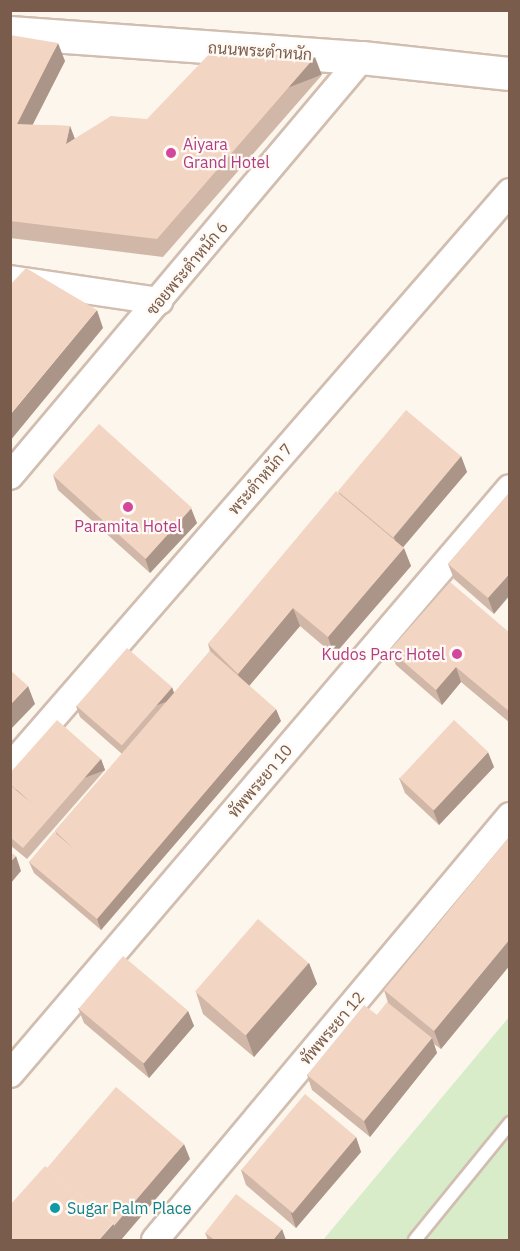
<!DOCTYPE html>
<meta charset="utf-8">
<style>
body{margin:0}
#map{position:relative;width:520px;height:1251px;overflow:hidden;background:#fdf6ec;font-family:"IBM Plex Sans",Sarabun,sans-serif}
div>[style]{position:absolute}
.green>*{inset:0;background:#d8ecc9}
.roads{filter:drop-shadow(2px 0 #d1beb0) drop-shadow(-2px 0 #d1beb0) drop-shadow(0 2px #d1beb0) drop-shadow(0 -2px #d1beb0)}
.service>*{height:12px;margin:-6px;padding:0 6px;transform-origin:6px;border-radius:6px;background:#fff}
.minor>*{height:26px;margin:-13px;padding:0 13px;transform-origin:13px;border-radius:13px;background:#fff}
.tertiary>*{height:32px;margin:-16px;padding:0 16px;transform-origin:16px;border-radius:16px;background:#fff}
.wall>*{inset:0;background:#d1b7a8}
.shaded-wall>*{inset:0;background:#aa9588;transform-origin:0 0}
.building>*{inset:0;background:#f3d5c3;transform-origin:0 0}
.dots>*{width:16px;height:16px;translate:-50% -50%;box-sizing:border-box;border:3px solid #fffaf3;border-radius:50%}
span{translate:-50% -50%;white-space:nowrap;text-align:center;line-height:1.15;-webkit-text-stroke:4.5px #fffaf3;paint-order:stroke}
.street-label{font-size:16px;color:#7a5c4d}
.hotel-label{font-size:16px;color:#b23c85}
.left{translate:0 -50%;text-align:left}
.right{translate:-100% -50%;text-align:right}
.culture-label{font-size:16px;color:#0d838f}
.frame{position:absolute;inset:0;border:12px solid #7a5c4d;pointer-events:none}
</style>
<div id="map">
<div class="green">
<i style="clip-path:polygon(509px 1017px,509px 1240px,323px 1240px)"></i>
</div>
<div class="roads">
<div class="service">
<i style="left:415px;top:1240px;width:151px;rotate:-50.9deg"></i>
</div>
<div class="minor">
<i style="left:10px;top:279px;width:151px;rotate:8.4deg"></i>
<i style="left:10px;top:476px;width:546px;rotate:-49.9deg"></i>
<i style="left:10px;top:767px;width:762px;rotate:-48.99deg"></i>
<i style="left:10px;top:1074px;width:770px;rotate:-49.53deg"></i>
<i style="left:155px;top:1240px;width:553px;rotate:-50.06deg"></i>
</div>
<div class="tertiary">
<i style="left:10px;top:33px;width:353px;rotate:4.1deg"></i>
<i style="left:362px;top:58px;width:149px;rotate:6.2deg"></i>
</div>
</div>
<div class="wall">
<i style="clip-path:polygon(10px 35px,65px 61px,32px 125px,70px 126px,75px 139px,322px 75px,163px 257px,10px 238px)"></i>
<i style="clip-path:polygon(461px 456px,467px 472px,403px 547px,411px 566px,334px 655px,300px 626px,249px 686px,281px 721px,101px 930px,34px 873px,29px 862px,56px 834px,55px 831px,122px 754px,80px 717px,76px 706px,174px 693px,210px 651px,208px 644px,339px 493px,338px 491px)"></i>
<i style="clip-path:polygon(53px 475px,197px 523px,150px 573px,58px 490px)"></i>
<i style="clip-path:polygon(510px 492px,494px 614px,454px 579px,448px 564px)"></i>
<i style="clip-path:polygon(510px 633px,510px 723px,461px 682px,442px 705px,396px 665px,390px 650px)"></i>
<i style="clip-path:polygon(101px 759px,105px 770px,27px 859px,10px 845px,10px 773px)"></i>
<i style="clip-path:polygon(494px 767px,439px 825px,405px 793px,399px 778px)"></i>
<i style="clip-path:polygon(510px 836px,510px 965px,441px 1049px,434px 1044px,437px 1053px,370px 1137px,312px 1090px,307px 1075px,377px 1015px,388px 1003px,384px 990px)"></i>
<i style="clip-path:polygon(309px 963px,317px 984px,254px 1057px,203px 1014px,196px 992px)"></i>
<i style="clip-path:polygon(78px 1008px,188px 1011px,194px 1026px,149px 1078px,84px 1023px)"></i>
<i style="clip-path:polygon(356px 1137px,361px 1152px,296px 1228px,246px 1185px,241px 1170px)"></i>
<i style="clip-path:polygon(205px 1233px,286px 1240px,208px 1240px)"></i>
</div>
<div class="shaded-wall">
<i style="clip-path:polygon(58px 43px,65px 61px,24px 142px,17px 124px)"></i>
<i style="left:315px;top:57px;width:19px;height:241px;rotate:69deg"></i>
<i style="clip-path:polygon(70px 126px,77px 145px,66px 144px)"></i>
<i style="clip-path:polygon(97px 310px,103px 328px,10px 441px,10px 415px)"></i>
<i style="clip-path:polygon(461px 456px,467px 472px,399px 552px,394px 537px)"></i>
<i style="clip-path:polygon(191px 508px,197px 523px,150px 573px,145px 558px)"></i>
<i style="clip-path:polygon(404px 548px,411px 566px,334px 655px,328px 637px)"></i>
<i style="clip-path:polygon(510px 573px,510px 595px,494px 614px,488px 598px)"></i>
<i style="clip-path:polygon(293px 608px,300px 626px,244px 692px,238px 674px)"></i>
<i style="clip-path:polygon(456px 667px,461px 682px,442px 705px,436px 690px)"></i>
<i style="clip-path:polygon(28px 686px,35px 704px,10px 730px,10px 705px)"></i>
<i style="left:172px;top:687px;width:12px;height:77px;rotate:70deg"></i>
<i style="clip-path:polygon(276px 709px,281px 721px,101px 930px,97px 919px)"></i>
<i style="clip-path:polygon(488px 752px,494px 767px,439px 825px,433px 810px)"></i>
<i style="left:101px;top:759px;width:12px;height:118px;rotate:70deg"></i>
<i style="clip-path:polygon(16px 856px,21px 871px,10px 884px,10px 862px)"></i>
<i style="clip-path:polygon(510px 939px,510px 965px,441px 1049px,434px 1031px)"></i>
<i style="clip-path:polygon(309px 963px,317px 984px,254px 1057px,246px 1035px)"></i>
<i style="clip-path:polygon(188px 1011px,194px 1026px,149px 1078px,143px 1063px)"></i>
<i style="clip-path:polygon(432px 1038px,437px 1053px,370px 1137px,364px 1121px)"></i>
<i style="clip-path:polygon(356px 1137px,361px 1152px,296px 1228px,291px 1213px)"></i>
<i style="clip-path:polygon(184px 1144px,190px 1159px,121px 1240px,99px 1240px)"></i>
<i style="clip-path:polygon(282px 1229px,286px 1240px,273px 1240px)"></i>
</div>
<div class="building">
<i style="clip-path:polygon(10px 35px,58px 43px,17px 124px,70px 126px,66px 144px,111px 116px,147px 119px,213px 50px,315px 57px,157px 239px,10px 221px)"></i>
<i style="clip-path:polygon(26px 268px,97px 310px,10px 415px,10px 285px)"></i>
<i style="left:406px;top:410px;width:72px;height:106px;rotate:40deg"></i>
<i style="left:99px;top:424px;width:125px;height:69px;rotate:42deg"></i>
<i style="clip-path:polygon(336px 491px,404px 548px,328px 637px,293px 608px,238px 674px,208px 644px)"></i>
<i style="clip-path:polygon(510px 492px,510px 573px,488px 598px,448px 564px)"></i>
<i style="clip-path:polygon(450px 582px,510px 633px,510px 712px,456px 667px,436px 690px,390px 650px)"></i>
<i style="left:127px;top:648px;width:60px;height:77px;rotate:41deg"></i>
<i style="clip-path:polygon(210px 651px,276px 709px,97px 919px,29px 862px,54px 832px,74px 849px,55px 831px)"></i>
<i style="clip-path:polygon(10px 670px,28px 686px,10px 705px)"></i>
<i style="clip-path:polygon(57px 720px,101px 759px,23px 848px,10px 837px,10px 785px,34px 805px,10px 784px,10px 773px)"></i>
<i style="left:454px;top:720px;width:47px;height:80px;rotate:43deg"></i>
<i style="clip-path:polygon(510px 836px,510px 939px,434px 1031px,384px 990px)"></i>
<i style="clip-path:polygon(10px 852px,16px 856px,10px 862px)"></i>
<i style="left:258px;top:919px;width:67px;height:96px;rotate:41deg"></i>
<i style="left:123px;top:956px;width:85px;height:69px;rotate:40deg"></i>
<i style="clip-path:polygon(387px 1002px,432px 1038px,364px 1121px,307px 1075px,364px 1005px,377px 1015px)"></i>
<i style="clip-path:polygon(116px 1087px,184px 1144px,114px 1226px,113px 1223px,47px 1168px)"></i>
<i style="left:305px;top:1094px;width:67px;height:99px;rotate:40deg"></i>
<i style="clip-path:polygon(45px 1166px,113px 1223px,99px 1240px,10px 1240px,10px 1205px)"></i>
<i style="clip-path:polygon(236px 1194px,282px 1229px,273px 1240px,215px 1240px,205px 1233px)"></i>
</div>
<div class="dots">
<i style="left:171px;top:153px;background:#d1479c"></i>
<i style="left:128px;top:507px;background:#d1479c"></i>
<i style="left:457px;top:654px;background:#d1479c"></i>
<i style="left:55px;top:1208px;background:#0f9aa8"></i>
</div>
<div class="street-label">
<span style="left:260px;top:51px;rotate:4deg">ถนนพระตำหนัก</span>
<span style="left:187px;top:268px;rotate:-50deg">ซอยพระตำหนัก 6</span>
<span style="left:260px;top:479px;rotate:-49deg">พระตำหนัก 7</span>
<span style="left:260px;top:781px;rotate:-50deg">ทัพพระยา 10</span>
<span style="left:332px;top:1028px;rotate:-50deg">ทัพพระยา 12</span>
</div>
<div class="hotel-label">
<span class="left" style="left:183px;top:153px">Aiyara<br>Grand Hotel</span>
<span style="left:128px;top:526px">Paramita Hotel</span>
<span class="right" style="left:445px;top:654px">Kudos Parc Hotel</span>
</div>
<div class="culture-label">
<span class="left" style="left:67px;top:1208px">Sugar Palm Place</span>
</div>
<div class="frame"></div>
</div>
